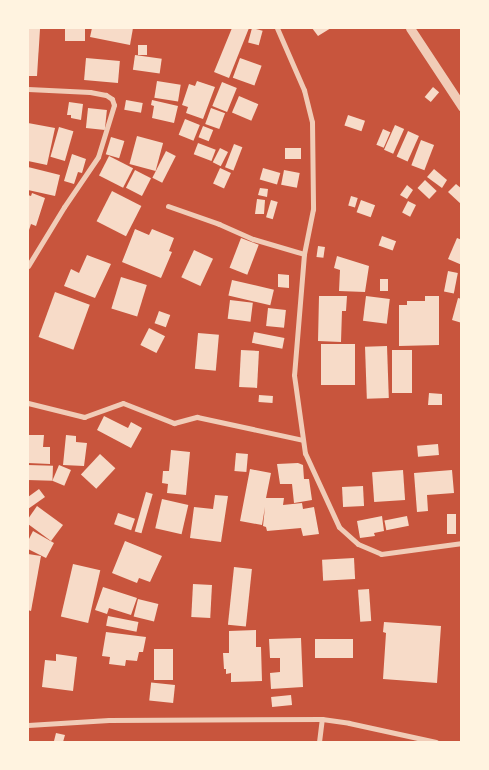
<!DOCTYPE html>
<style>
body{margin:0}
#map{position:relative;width:489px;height:770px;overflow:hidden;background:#c8553d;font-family:Raleway,sans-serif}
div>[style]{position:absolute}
.building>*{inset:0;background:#f7dbc8;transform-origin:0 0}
.minor>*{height:5px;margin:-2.5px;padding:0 2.5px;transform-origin:2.5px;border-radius:2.5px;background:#f1ccb7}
.tertiary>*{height:9px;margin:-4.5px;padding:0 4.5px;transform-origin:4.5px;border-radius:4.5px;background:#f1ccb7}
span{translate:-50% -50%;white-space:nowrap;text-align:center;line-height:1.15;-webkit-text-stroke:4.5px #fff3e0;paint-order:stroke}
.frame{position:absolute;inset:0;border:29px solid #fff3e0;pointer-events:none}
</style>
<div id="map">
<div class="building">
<i style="clip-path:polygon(28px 28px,40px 29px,37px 76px,28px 76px)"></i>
<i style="left:65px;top:28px;width:20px;height:13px"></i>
<i style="clip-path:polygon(92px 28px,133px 28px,130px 45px,90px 37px)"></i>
<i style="clip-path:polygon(232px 28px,249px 28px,229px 78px,214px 72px)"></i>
<i style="left:252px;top:28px;width:11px;height:15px;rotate:15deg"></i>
<i style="clip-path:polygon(312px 28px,331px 28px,318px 36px)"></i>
<i style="left:138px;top:45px;width:9px;height:10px"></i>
<i style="left:135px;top:55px;width:27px;height:15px;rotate:8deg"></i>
<i style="left:86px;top:58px;width:34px;height:22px;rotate:5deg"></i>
<i style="left:240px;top:58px;width:23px;height:21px;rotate:20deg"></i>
<i style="left:157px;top:81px;width:24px;height:17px;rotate:9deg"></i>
<i style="clip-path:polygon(197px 81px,215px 87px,203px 119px,186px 113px,188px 107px,182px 105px,189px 84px,195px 86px)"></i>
<i style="left:222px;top:82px;width:16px;height:26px;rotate:22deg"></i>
<i style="left:433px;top:87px;width:8px;height:13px;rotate:40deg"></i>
<i style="left:239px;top:96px;width:21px;height:18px;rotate:23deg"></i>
<i style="left:126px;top:100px;width:17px;height:10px;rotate:10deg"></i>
<i style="clip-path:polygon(152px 100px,178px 106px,174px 123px,152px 118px,154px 106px,151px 105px)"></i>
<i style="clip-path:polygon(69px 102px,83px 104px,81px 120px,71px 118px,71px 115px,67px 115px)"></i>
<i style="left:88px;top:108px;width:19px;height:20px;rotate:6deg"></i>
<i style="left:211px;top:108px;width:15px;height:17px;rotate:20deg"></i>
<i style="left:348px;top:115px;width:18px;height:11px;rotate:19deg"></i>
<i style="left:185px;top:119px;width:16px;height:17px;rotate:22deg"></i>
<i style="clip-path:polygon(28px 123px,55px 128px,47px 165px,28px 161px)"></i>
<i style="left:395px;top:125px;width:10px;height:27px;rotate:24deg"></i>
<i style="left:203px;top:126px;width:11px;height:12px;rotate:22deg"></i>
<i style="left:59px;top:127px;width:15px;height:31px;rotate:16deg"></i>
<i style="left:383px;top:129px;width:8px;height:17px;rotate:23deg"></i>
<i style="left:408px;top:131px;width:12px;height:28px;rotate:24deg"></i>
<i style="left:137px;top:136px;width:27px;height:29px;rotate:15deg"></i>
<i style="left:111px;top:137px;width:14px;height:18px;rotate:17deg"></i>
<i style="left:421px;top:140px;width:14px;height:27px;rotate:21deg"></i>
<i style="left:198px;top:143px;width:19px;height:12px;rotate:21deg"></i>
<i style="left:234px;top:144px;width:9px;height:25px;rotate:21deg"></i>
<i style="left:220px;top:148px;width:9px;height:16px;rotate:27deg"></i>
<i style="left:285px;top:148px;width:16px;height:11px"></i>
<i style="left:166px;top:151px;width:11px;height:30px;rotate:27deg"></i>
<i style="clip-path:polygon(72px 154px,86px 159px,82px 173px,78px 172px,74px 184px,64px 181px)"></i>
<i style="left:109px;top:156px;width:27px;height:22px;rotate:27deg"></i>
<i style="clip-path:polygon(28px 167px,60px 175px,55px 196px,28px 190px)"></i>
<i style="left:220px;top:168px;width:12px;height:17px;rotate:24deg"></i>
<i style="left:263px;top:168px;width:18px;height:12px;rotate:16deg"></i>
<i style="clip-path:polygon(434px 169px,447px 180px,442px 188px,427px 177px)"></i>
<i style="left:135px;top:170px;width:18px;height:20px;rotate:27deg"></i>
<i style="left:284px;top:170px;width:16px;height:15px;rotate:11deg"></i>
<i style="left:425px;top:180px;width:16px;height:11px;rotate:43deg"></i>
<i style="clip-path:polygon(456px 184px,462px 189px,462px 205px,448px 192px)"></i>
<i style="clip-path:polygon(407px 185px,413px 190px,407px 199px,400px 195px)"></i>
<i style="clip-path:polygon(260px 188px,268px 189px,267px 197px,258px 195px)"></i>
<i style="left:112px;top:191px;width:33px;height:34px;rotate:27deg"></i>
<i style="clip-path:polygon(32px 193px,45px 198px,36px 226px,31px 224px,29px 230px,28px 195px,31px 196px)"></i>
<i style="left:351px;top:196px;width:7px;height:10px;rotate:16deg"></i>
<i style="clip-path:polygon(257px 199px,265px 200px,264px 214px,255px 214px)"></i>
<i style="left:271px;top:200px;width:7px;height:18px;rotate:16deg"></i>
<i style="left:361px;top:200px;width:15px;height:13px;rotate:20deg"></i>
<i style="left:408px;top:201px;width:9px;height:13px;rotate:27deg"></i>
<i style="clip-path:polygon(135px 229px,149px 235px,152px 229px,174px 238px,169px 251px,172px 252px,161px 278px,122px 262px)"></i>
<i style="left:382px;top:236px;width:15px;height:10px;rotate:20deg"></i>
<i style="left:241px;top:238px;width:19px;height:32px;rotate:21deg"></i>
<i style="clip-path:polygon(457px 238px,462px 240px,462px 265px,448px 259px)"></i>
<i style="left:318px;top:246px;width:7px;height:11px;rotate:8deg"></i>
<i style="left:194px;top:250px;width:21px;height:30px;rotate:25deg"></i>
<i style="clip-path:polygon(87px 255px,111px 264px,95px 298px,64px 286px,71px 269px,79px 273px)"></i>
<i style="clip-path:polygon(337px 256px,369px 266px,365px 292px,339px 291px,340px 270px,334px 268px)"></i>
<i style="left:448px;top:271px;width:10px;height:21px;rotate:11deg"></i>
<i style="clip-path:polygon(278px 274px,289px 275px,289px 288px,278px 287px)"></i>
<i style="left:121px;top:277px;width:27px;height:33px;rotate:17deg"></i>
<i style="left:380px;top:279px;width:8px;height:12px"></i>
<i style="left:232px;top:280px;width:43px;height:16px;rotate:13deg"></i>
<i style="left:55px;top:292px;width:37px;height:48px;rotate:20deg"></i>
<i style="clip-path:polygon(319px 296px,347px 296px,346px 311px,342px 311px,341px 342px,318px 341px)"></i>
<i style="left:366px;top:296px;width:24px;height:25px;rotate:7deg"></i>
<i style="clip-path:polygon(425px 296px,439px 296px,439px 345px,399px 346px,399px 305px,407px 305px,407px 301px,425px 301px)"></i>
<i style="clip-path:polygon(458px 298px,462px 299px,462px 323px,452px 320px)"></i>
<i style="left:230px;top:300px;width:23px;height:19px;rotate:7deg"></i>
<i style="left:268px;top:308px;width:18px;height:18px;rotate:6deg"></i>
<i style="left:159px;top:311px;width:12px;height:13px;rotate:20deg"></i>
<i style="left:149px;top:328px;width:18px;height:19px;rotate:27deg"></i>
<i style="left:254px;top:332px;width:31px;height:11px;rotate:11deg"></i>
<i style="left:198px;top:333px;width:21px;height:36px;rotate:5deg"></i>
<i style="left:321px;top:344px;width:34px;height:41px"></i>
<i style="left:387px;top:346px;width:52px;height:22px;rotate:88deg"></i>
<i style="left:241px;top:350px;width:18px;height:37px;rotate:3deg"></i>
<i style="left:392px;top:350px;width:20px;height:43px"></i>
<i style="clip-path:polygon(429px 393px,442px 394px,442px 405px,428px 405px)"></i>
<i style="left:259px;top:395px;width:14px;height:7px;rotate:4deg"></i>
<i style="clip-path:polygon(104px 416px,128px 428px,131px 422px,142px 428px,131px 448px,97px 430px)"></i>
<i style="clip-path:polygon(28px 435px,44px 435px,43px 447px,50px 447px,50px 464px,28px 463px)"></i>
<i style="clip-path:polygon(66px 435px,76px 436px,76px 442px,87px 443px,84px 466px,63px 465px)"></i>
<i style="left:438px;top:444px;width:11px;height:21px;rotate:85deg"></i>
<i style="clip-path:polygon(171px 450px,190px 452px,186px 495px,167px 493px,168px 484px,162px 483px,163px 471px,169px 471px)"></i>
<i style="left:236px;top:453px;width:12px;height:18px;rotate:5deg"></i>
<i style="left:100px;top:454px;width:21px;height:28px;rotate:43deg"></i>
<i style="clip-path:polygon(298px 463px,303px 465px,304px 479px,309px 479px,312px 500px,294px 503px,292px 484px,280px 484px,277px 464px)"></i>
<i style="left:28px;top:465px;width:25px;height:15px;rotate:2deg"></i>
<i style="left:59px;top:465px;width:13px;height:17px;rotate:23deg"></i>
<i style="clip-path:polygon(250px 469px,271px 473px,266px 498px,284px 498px,283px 505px,302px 503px,303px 509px,314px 507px,319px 534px,303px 536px,301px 528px,267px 531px,266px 527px,263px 526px,265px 507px,262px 525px,240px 521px)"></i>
<i style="left:403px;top:470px;width:30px;height:31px;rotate:86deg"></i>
<i style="clip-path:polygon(452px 470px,454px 493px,427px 495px,428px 511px,417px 512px,414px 473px)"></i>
<i style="left:363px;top:486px;width:20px;height:21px;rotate:87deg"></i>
<i style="clip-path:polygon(39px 489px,45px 497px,28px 509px,28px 497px)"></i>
<i style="left:146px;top:492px;width:7px;height:41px;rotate:16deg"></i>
<i style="clip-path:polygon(215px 495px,228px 496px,221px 542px,190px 538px,194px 507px,213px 509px)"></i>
<i style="left:162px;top:499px;width:27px;height:30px;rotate:13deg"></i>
<i style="clip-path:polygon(37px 506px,63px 525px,51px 541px,28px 524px,28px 519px)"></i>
<i style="left:118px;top:513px;width:18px;height:12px;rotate:19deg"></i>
<i style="left:447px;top:514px;width:9px;height:20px"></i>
<i style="clip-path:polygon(382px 516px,384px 531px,374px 533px,375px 536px,360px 538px,357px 521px)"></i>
<i style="left:407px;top:516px;width:10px;height:23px;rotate:79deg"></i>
<i style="clip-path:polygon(33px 531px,54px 543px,46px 558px,28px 549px,28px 541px)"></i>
<i style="clip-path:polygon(125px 541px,162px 556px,150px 582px,139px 578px,137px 583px,112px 573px)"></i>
<i style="clip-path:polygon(28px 554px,41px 556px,31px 611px,28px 610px)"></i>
<i style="left:354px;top:558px;width:21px;height:32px;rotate:87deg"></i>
<i style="left:73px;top:564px;width:28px;height:54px;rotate:13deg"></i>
<i style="left:234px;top:567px;width:18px;height:58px;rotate:6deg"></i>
<i style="left:193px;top:584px;width:19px;height:33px;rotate:3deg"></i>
<i style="clip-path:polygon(103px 587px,137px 598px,131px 615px,109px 608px,107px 614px,95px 610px)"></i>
<i style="left:369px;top:589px;width:32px;height:11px;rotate:86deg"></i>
<i style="left:138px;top:599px;width:21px;height:18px;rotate:14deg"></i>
<i style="left:108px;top:616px;width:31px;height:10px;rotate:11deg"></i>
<i style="clip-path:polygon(384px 622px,441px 626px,437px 683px,383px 679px,386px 633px,383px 632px)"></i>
<i style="clip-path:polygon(256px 630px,256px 647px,261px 647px,262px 681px,231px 682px,231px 673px,226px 674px,226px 669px,224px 669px,223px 653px,229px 653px,229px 631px)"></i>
<i style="clip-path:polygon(106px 632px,146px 637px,143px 652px,139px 652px,137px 661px,126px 660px,125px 666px,109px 664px,110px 657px,102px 656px)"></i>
<i style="clip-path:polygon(301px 638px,303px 687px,271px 689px,270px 673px,280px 672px,280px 658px,270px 658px,269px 639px)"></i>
<i style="left:315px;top:639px;width:38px;height:19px"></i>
<i style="left:173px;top:649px;width:31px;height:19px;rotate:90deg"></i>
<i style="clip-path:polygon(56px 654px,77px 657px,73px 691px,42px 687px,45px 660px,56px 661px)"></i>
<i style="left:175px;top:685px;width:18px;height:24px;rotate:96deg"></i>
<i style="left:291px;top:695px;width:10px;height:20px;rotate:84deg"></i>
<i style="clip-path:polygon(56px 733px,65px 735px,63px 742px,54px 741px)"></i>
</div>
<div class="minor">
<i style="left:277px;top:28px;width:68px;rotate:66.5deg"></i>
<i style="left:304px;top:90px;width:33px;rotate:76deg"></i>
<i style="left:312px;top:122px;width:87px;rotate:89.3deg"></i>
<i style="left:313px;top:209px;width:46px;rotate:101.3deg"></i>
<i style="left:304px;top:254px;width:121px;rotate:94.7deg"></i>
<i style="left:294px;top:375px;width:79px;rotate:82deg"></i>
<i style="left:305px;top:453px;width:81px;rotate:65.3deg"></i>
<i style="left:339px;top:527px;width:25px;rotate:42deg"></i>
<i style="left:358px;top:544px;width:25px;rotate:23deg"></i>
<i style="left:381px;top:554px;width:82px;rotate:-7.7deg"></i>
<i style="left:28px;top:89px;width:62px;rotate:2.8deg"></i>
<i style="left:90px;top:92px;width:16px;rotate:11deg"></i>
<i style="left:106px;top:95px;width:7px;rotate:34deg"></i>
<i style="left:112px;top:99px;width:6px;rotate:72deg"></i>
<i style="left:114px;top:105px;width:54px;rotate:107.1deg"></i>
<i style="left:98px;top:157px;width:60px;rotate:124.2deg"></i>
<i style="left:64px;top:207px;width:69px;rotate:121.4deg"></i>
<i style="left:168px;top:206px;width:54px;rotate:19.4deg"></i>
<i style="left:219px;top:224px;width:37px;rotate:24deg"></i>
<i style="left:253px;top:239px;width:53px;rotate:16.4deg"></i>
<i style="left:28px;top:403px;width:58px;rotate:14deg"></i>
<i style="left:84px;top:417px;width:41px;rotate:-19.7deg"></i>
<i style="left:123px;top:403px;width:55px;rotate:21.4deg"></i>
<i style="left:174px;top:423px;width:24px;rotate:-15deg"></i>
<i style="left:197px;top:417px;width:108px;rotate:12.2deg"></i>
<i style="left:28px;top:725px;width:81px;rotate:-3.5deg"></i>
<i style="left:109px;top:720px;width:213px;rotate:-0.3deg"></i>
<i style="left:322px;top:719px;width:27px;rotate:8deg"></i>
<i style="left:349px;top:723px;width:89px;rotate:12.3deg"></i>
<i style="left:319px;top:742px;width:23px;rotate:-83deg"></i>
</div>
<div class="tertiary">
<i style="left:410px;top:28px;width:95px;rotate:56.6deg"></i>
</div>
<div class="frame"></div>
</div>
